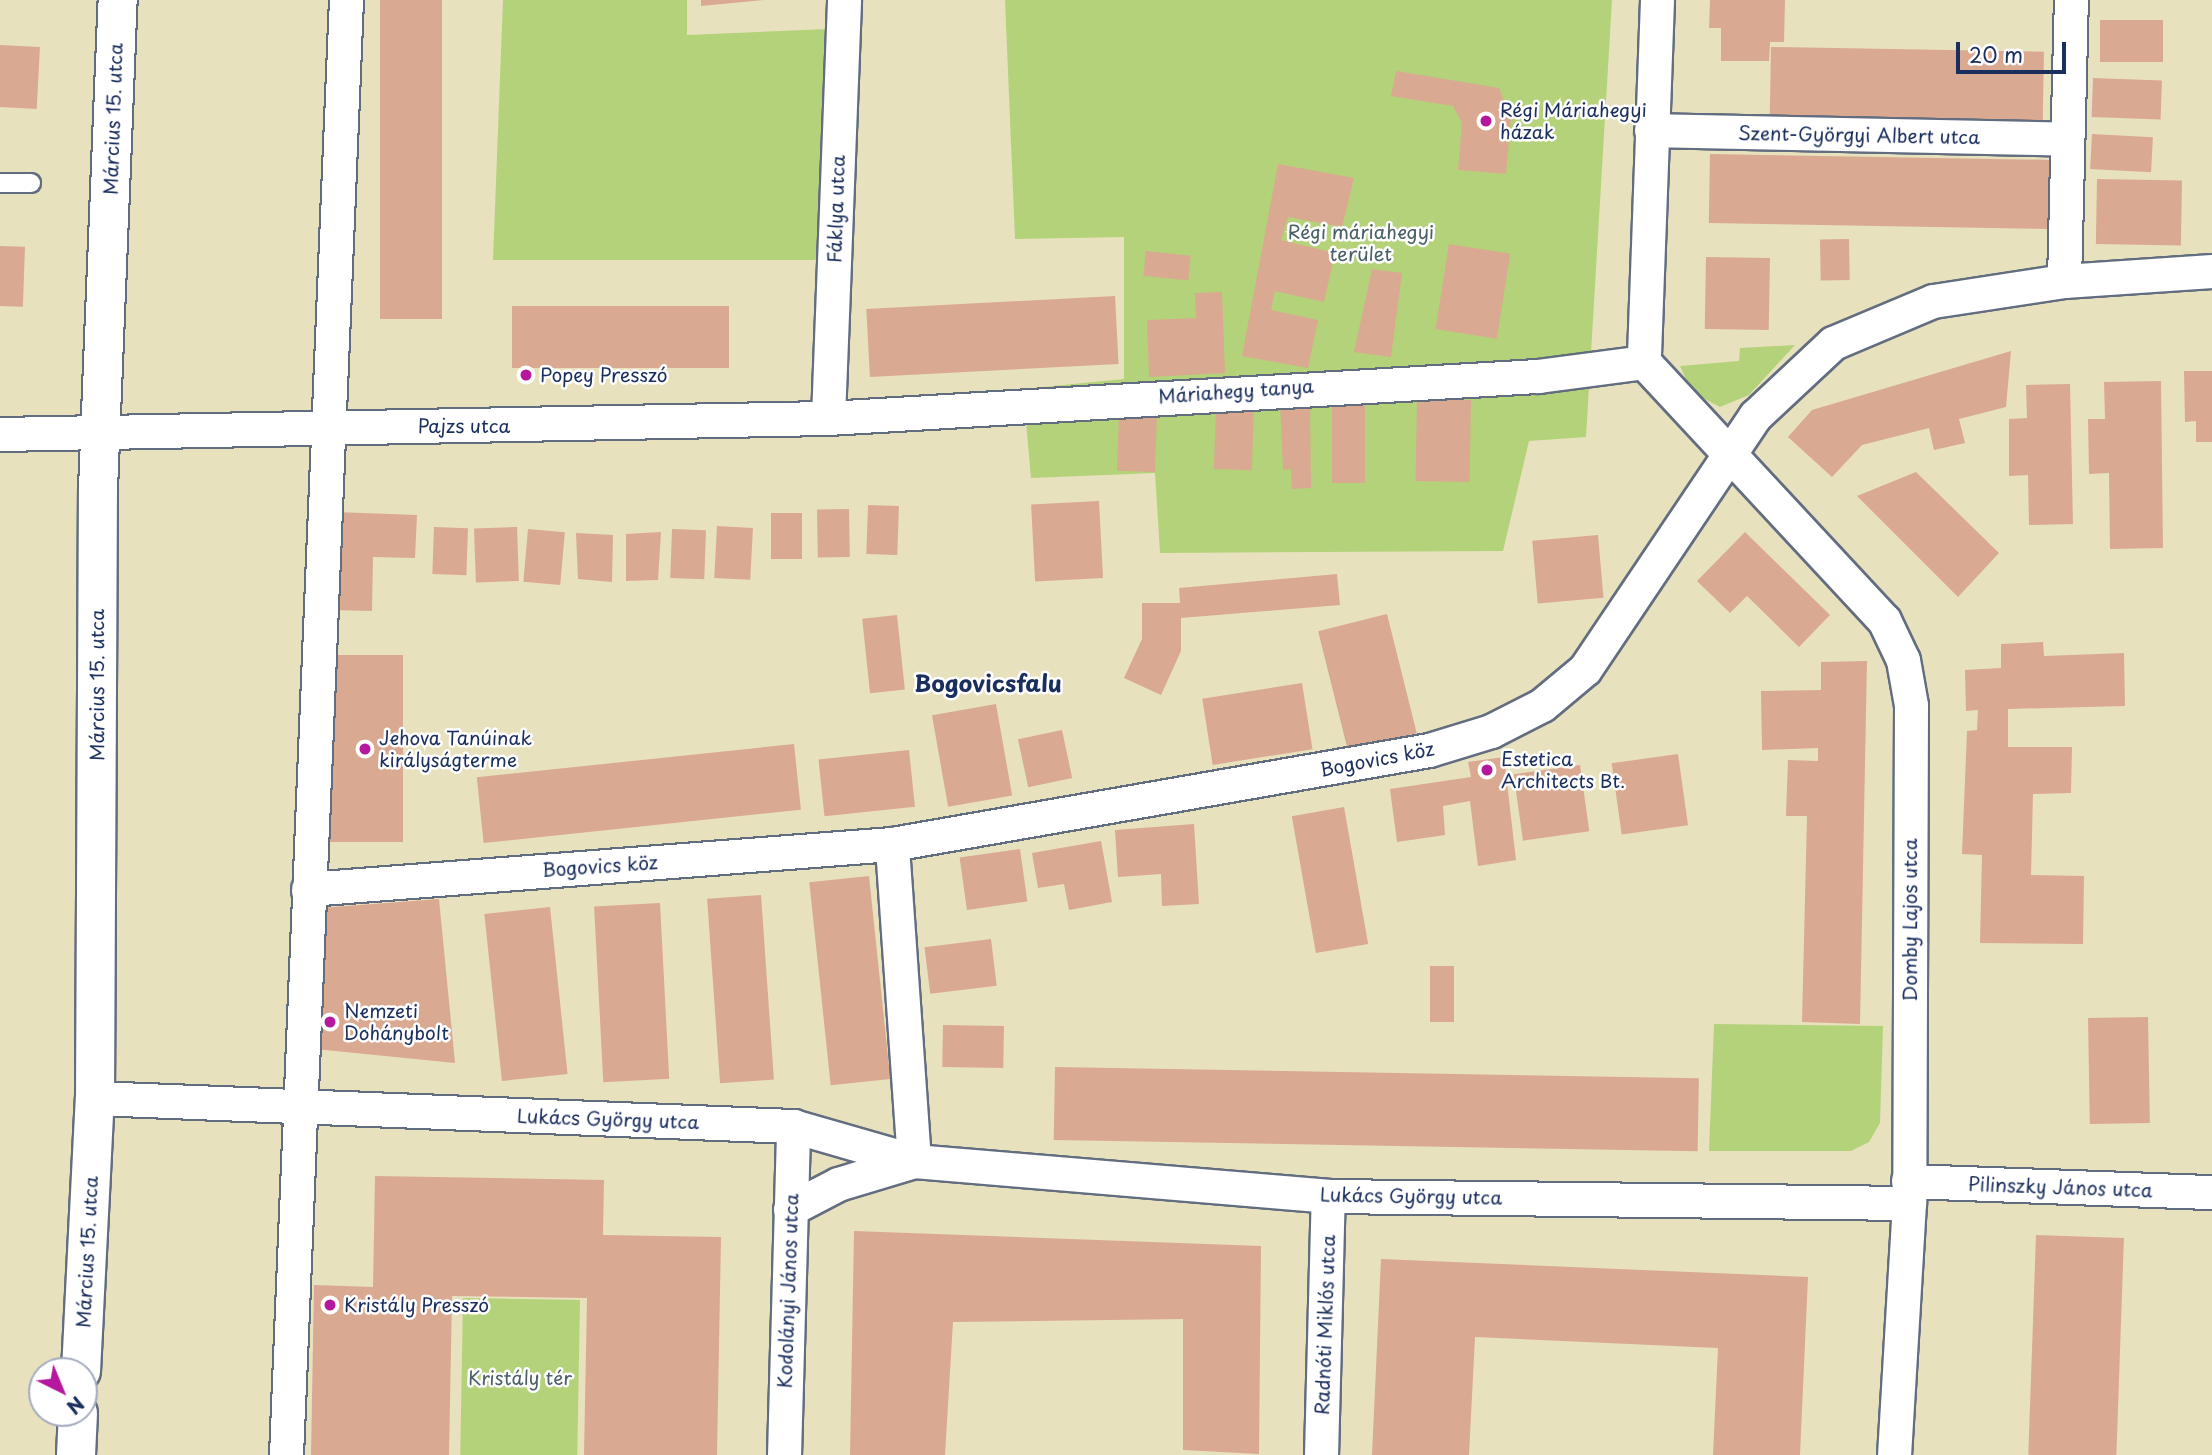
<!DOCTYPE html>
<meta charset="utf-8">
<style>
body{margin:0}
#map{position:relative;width:2212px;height:1455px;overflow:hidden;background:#e8e1be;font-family:"Playpen Sans",sans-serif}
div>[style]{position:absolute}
.green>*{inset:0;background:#b4d279;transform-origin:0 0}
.building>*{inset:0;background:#daa991;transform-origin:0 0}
.roads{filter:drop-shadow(2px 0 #636d80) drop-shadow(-2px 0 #636d80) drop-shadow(0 2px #636d80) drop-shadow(0 -2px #636d80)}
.service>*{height:18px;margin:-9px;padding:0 9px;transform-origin:9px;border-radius:9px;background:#fff}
.minor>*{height:33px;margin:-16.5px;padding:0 16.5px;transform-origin:16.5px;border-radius:16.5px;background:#fff}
.tertiary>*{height:38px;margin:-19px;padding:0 19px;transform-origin:19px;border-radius:19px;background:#fff}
.dots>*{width:19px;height:19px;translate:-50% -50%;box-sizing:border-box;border:4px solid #fff;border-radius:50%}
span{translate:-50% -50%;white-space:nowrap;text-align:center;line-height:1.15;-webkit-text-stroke:5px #fff;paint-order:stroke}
.poi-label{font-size:19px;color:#1b2f5e}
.left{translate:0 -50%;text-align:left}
.street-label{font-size:19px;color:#1b2f5e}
.park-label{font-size:19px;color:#496066}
.quarter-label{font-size:23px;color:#1b2f5e;font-weight:700}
.north{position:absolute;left:28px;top:1357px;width:70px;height:70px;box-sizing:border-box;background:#fff;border:2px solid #a4acbf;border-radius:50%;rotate:137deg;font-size:19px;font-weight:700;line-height:28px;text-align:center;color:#1b2f5e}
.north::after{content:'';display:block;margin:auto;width:24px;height:32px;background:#b5179e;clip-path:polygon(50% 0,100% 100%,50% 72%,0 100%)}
.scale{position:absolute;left:1956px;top:42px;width:110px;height:32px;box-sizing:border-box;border:4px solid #1b2f5e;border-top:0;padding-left:9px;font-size:21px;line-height:24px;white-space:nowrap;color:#1b2f5e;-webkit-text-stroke:5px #fff;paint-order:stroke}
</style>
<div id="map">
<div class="green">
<i style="clip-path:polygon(503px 0,687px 0,687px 35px,828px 29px,821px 260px,493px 260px)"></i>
<i style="clip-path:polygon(1005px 0,1612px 0,1586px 437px,1529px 441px,1503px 551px,1160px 553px,1155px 473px,1031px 478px,1023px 389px,1124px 379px,1124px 237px,1015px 239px)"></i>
<i style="clip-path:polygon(1795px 345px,1749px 395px,1720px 407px,1692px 392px,1680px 366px,1739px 361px,1740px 348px)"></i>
<i style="clip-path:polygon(1714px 1024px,1883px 1026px,1880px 1123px,1869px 1142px,1851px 1151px,1709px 1151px)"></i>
<i style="left:463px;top:1298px;width:117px;height:157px;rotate:1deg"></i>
</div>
<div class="building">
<i style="left:380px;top:0;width:62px;height:319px"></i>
<i style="clip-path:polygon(701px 0,764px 0,701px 6px)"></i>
<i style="clip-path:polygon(1710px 0,1785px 0,1784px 42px,1770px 42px,1769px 61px,1721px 61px,1721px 28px,1709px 28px)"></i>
<i style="left:2163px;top:20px;width:42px;height:63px;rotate:90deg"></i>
<i style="left:0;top:45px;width:40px;height:62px;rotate:3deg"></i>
<i style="left:1771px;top:47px;width:273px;height:69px;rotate:1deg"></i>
<i style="clip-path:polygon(1396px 71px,1499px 88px,1511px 119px,1506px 174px,1458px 170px,1462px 123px,1453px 106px,1391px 96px)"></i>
<i style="left:2093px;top:78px;width:69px;height:39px;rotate:2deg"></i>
<i style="left:2092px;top:134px;width:61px;height:35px;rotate:3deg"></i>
<i style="left:1710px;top:154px;width:343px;height:69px;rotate:1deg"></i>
<i style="clip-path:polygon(1278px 164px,1354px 178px,1342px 227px,1288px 217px,1281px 240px,1335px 253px,1324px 302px,1275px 291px,1271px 310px,1318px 320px,1308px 368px,1242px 356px)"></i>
<i style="left:2097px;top:179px;width:85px;height:65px;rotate:1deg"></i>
<i style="left:1849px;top:239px;width:41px;height:29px;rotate:89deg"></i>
<i style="left:1449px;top:244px;width:62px;height:86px;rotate:9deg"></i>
<i style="left:0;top:246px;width:25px;height:60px;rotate:2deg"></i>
<i style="left:1146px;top:251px;width:45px;height:25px;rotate:6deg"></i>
<i style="left:1706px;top:257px;width:64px;height:72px;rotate:1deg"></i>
<i style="clip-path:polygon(1372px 269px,1402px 273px,1391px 357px,1354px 352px)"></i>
<i style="clip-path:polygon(1222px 292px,1225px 373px,1149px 377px,1147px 320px,1196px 318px,1195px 293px)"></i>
<i style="left:1115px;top:296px;width:68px;height:249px;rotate:87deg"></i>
<i style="left:512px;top:306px;width:217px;height:62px"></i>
<i style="clip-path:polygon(2011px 351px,2006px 407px,1959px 419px,1965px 443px,1934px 450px,1929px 428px,1862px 445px,1832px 477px,1788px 437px,1812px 410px)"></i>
<i style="clip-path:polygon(2184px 371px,2212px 371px,2212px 442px,2196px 442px,2196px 421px,2185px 422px)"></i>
<i style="clip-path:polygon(2161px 381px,2163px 548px,2110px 549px,2109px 473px,2089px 474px,2088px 419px,2105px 419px,2104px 382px)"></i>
<i style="clip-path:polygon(2070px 384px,2073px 524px,2029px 525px,2028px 475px,2009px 476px,2009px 419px,2027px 418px,2026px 385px)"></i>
<i style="left:1417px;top:399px;width:54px;height:82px;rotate:1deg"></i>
<i style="left:1332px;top:400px;width:33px;height:83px"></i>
<i style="clip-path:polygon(1280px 403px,1310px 403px,1311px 488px,1292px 489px,1291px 469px,1283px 470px)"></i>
<i style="left:1216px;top:407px;width:38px;height:62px;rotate:2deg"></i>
<i style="left:1157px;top:414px;width:58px;height:38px;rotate:92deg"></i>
<i style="clip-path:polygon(1916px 472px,1999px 553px,1958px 597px,1857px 496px)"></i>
<i style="left:1099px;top:501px;width:77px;height:68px;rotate:87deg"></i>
<i style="left:868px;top:505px;width:31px;height:49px;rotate:2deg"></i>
<i style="left:849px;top:509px;width:48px;height:32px;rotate:89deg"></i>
<i style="clip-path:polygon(335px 512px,417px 515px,415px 558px,373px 557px,372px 611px,332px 610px)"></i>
<i style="left:771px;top:513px;width:31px;height:46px"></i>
<i style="left:717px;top:526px;width:36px;height:52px;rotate:3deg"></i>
<i style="left:434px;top:527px;width:34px;height:47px;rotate:2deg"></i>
<i style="left:517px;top:527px;width:54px;height:43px;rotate:88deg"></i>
<i style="left:528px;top:529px;width:37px;height:53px;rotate:5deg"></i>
<i style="left:672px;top:529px;width:34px;height:49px;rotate:2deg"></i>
<i style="clip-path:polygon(661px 532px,658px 580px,626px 581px,626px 534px)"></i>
<i style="clip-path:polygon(1745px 532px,1830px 615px,1799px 647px,1747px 596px,1730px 613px,1697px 581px)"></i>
<i style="clip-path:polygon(576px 533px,613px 535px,612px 582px,578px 579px)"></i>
<i style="left:1598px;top:535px;width:63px;height:66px;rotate:85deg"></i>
<i style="clip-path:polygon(1337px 574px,1340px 605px,1181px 618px,1181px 651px,1161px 695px,1124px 678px,1142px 639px,1142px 603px,1180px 603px,1179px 588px)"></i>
<i style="left:1387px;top:614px;width:123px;height:71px;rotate:76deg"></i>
<i style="left:897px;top:615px;width:75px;height:35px;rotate:84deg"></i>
<i style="clip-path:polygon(2043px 642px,2044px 656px,2124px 653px,2125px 706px,2008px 709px,2008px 747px,2072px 747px,2071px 793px,2033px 794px,2031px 875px,2084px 876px,2083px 944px,1980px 943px,1982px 855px,1962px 854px,1967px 731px,1977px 730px,1978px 710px,1966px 711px,1965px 670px,2001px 668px,2001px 644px)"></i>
<i style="left:328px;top:655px;width:75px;height:187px"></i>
<i style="clip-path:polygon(1867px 661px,1860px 1024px,1802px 1022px,1807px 816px,1786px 816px,1788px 760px,1818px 761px,1818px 748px,1762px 750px,1761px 691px,1821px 690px,1821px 662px)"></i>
<i style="left:1302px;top:683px;width:67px;height:101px;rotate:81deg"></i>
<i style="left:996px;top:704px;width:93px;height:65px;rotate:80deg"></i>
<i style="left:1062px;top:730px;width:49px;height:45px;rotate:78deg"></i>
<i style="left:794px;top:744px;width:66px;height:319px;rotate:84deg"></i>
<i style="left:909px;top:750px;width:57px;height:91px;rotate:84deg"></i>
<i style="left:1678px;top:754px;width:72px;height:67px;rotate:82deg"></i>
<i style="clip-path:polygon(1504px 757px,1516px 860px,1478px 866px,1470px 801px,1443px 806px,1445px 835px,1397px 842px,1390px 789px,1471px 777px,1468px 762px)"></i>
<i style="left:1580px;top:765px;width:67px;height:67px;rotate:82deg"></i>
<i style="left:1344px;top:807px;width:139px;height:53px;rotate:80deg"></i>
<i style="clip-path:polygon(1194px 824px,1199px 904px,1162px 906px,1161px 874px,1118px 877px,1115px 830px)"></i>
<i style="clip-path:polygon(1101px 841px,1112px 902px,1069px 910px,1064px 884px,1038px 888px,1032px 853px)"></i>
<i style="left:1020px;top:849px;width:53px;height:61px;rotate:82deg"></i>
<i style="left:869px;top:876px;width:204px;height:60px;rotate:84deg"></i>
<i style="left:761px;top:895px;width:185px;height:54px;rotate:86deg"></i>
<i style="clip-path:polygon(439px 899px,455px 1063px,315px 1049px,320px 908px)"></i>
<i style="left:660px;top:903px;width:176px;height:66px;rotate:87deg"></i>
<i style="left:550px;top:907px;width:168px;height:66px;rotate:84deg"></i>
<i style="left:991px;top:939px;width:47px;height:67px;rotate:83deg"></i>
<i style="left:1430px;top:966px;width:24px;height:56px"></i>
<i style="left:2148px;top:1017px;width:106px;height:60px;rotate:89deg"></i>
<i style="left:943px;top:1025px;width:61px;height:42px;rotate:1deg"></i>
<i style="left:1055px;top:1067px;width:644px;height:73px;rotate:1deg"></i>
<i style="clip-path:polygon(375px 1176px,604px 1180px,603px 1235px,721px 1237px,717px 1455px,584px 1455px,587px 1298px,452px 1296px,449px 1455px,311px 1455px,314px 1285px,373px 1287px)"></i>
<i style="clip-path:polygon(854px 1231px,1261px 1246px,1259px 1454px,1183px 1450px,1183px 1319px,953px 1322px,945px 1455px,850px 1455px)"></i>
<i style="left:2036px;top:1235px;width:88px;height:220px;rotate:2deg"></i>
<i style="clip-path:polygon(1381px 1259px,1808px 1277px,1800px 1455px,1713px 1455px,1718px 1348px,1475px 1337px,1469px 1455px,1372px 1455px)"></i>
</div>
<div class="roads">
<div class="service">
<i style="left:0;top:183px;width:31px"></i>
</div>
<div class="minor">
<i style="left:1657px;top:0;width:362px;rotate:92.1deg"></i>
<i style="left:1644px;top:362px;width:352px;rotate:47.1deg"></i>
<i style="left:1884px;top:620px;width:44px;rotate:64.6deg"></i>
<i style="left:1903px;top:660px;width:46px;rotate:79.9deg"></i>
<i style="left:1911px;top:705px;width:498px;rotate:90.2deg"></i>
<i style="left:1909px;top:1203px;width:252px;rotate:93.4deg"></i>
<i style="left:1651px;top:130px;width:416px;rotate:1.2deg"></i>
<i style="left:2064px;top:281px;width:281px;rotate:-88.6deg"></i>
<i style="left:828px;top:418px;width:418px;rotate:-87.8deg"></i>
<i style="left:0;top:434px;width:828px;rotate:-1.11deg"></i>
<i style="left:828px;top:418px;width:711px;rotate:-3.39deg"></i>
<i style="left:1538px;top:376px;width:107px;rotate:-7.5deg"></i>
<i style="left:308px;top:889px;width:586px;rotate:-4.41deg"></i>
<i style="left:892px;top:844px;width:545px;rotate:-9.93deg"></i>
<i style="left:1429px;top:750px;width:65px;rotate:-17deg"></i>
<i style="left:1491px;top:731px;width:57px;rotate:-27deg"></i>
<i style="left:1542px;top:705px;width:56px;rotate:-39.9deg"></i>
<i style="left:1585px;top:669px;width:305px;rotate:-56.1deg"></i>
<i style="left:1755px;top:416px;width:107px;rotate:-43.1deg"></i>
<i style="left:1833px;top:343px;width:108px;rotate:-22.8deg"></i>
<i style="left:1933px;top:301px;width:133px;rotate:-8.7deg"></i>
<i style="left:2064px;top:281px;width:148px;rotate:-3.9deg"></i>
<i style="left:95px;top:1098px;width:699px;rotate:2.3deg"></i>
<i style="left:793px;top:1126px;width:126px;rotate:16.1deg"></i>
<i style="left:914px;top:1161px;width:415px;rotate:4.8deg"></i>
<i style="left:1328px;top:1196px;width:581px;rotate:0.69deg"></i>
<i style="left:1908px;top:1181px;width:304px;rotate:2.1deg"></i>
<i style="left:790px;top:1209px;width:54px;rotate:-27.5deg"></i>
<i style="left:838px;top:1184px;width:79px;rotate:-16.8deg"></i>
<i style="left:914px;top:1161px;width:318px;rotate:-94deg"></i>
<i style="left:286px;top:1455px;width:1456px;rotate:-87.64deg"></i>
<i style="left:784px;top:1455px;width:329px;rotate:-88.4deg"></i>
<i style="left:1321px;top:1455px;width:259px;rotate:-88.5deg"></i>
</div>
<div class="tertiary">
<i style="left:81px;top:1371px;width:273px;rotate:-87.1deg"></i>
<i style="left:95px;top:1098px;width:609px;rotate:-89.72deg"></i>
<i style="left:98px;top:489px;width:489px;rotate:-87.7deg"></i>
<i style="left:76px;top:1455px;width:42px;rotate:-87.3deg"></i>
</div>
</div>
<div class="dots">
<i style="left:1486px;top:121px;background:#b5179e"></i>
<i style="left:526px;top:375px;background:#b5179e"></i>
<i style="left:365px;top:749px;background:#b5179e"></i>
<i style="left:1487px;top:770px;background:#b5179e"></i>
<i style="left:330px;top:1022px;background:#b5179e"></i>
<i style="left:330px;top:1305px;background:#b5179e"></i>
</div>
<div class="poi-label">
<span class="left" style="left:1500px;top:121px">Régi Máriahegyi<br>házak</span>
<span class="left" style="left:540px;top:375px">Popey Presszó</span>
<span class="left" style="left:379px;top:749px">Jehova Tanúinak<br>királyságterme</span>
<span class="left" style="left:1501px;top:770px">Estetica<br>Architects Bt.</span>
<span class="left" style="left:344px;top:1022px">Nemzeti<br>Dohánybolt</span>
<span class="left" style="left:344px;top:1305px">Kristály Presszó</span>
</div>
<div class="street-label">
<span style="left:113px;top:119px;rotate:-88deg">Március 15. utca</span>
<span style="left:1859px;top:135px;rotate:1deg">Szent-Györgyi Albert utca</span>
<span style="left:836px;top:209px;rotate:-88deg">Fáklya utca</span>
<span style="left:1236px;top:391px;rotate:-4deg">Máriahegy tanya</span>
<span style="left:464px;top:426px">Pajzs utca</span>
<span style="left:97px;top:685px;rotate:-90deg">Március 15. utca</span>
<span style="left:1377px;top:759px;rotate:-11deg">Bogovics köz</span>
<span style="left:600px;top:866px;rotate:-4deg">Bogovics köz</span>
<span style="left:1910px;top:920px;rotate:-90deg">Domby Lajos utca</span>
<span style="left:608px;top:1119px;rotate:2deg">Lukács György utca</span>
<span style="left:2060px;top:1187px;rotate:2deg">Pilinszky János utca</span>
<span style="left:1411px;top:1196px;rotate:1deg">Lukács György utca</span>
<span style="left:87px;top:1252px;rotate:-87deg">Március 15. utca</span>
<span style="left:788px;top:1291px;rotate:-88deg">Kodolányi János utca</span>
<span style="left:1325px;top:1325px;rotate:-88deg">Radnóti Miklós utca</span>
</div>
<div class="park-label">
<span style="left:1361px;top:243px">Régi máriahegyi<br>terület</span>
<span style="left:520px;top:1378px">Kristály tér</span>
</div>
<div class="quarter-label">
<span style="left:988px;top:683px">Bogovicsfalu</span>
</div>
<div class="north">N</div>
<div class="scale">20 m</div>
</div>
